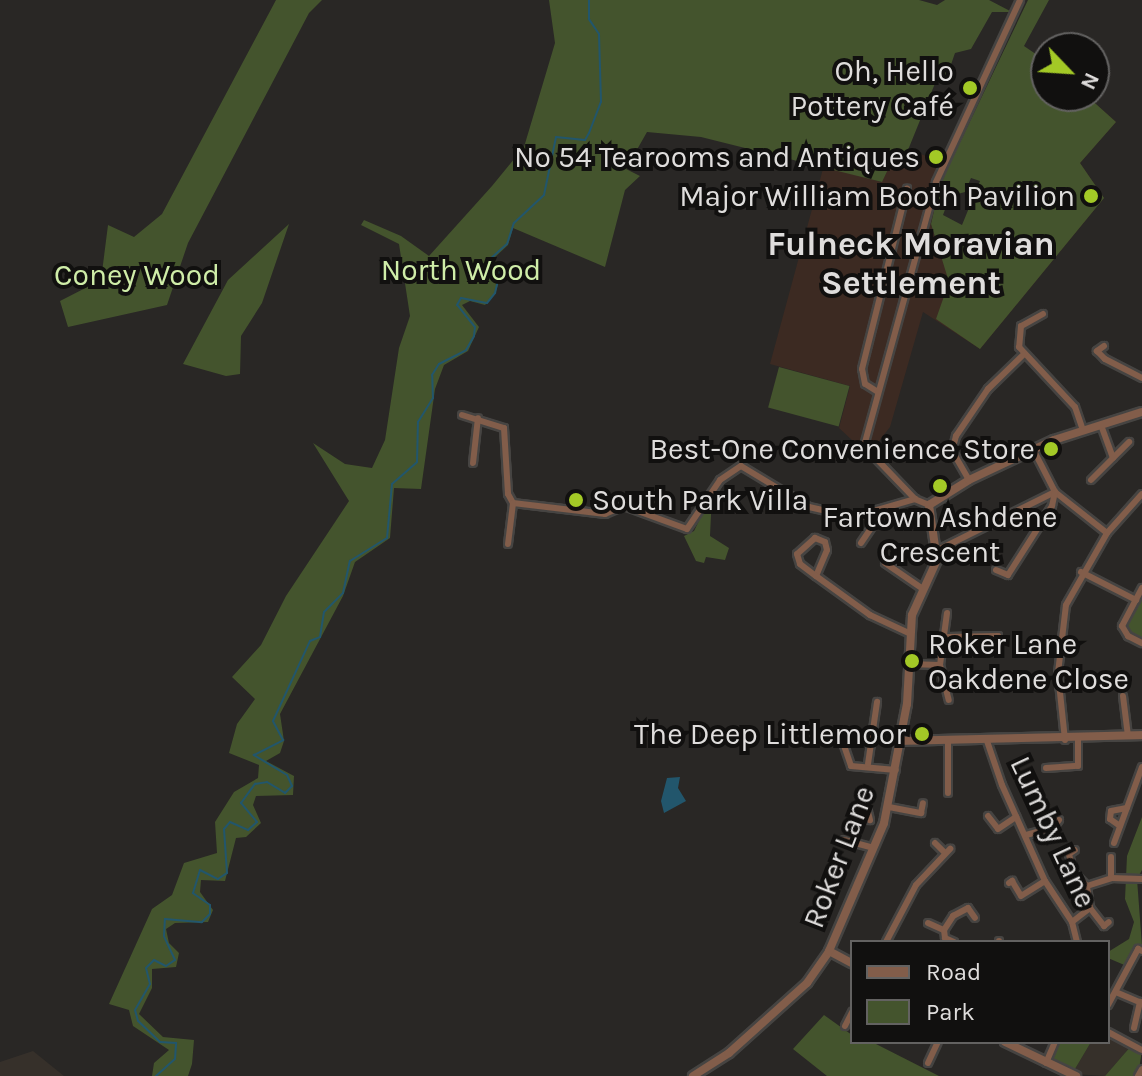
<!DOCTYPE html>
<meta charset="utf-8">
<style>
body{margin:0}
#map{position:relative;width:1142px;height:1076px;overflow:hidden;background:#292725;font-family:Karla,sans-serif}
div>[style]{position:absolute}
.built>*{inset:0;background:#36302a}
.education>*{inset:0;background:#3c2a22}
.green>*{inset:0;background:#44542d;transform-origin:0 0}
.water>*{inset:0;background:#22566c}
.stream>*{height:2px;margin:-1px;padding:0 1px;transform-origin:1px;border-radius:1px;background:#22566c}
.roads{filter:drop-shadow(2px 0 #464442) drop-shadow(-2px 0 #464442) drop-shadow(0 2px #464442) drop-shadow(0 -2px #464442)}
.minor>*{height:6px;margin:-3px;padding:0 3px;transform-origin:3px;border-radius:3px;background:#825d4a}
.tertiary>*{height:8px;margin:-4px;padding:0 4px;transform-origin:4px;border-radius:4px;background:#825d4a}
.dots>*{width:22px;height:22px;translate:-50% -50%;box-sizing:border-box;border:4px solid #11100f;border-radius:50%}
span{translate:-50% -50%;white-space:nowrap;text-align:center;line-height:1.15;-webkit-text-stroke:8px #11100f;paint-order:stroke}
.poi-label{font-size:30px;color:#dfdddc}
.right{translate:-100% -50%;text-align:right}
.left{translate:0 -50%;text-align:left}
.park-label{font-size:30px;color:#cfeda8}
.street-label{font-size:30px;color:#dfdddc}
.quarter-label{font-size:34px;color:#dfdddc;font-weight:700}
.legend{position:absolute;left:850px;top:940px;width:260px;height:104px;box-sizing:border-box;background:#11100f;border:2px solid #636261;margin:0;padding:10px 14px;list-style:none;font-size:24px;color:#dfdddc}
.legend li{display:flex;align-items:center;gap:16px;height:40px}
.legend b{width:40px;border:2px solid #636261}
.north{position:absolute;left:1030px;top:32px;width:80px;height:80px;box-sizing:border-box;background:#11100f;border:2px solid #636261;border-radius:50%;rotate:115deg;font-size:22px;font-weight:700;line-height:32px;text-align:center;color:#dfdddc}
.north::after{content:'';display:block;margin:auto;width:28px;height:36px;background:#a3c926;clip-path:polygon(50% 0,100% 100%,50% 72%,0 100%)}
</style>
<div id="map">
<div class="built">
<i style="clip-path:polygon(1108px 1032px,1131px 1046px,1105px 1076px,1072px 1074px,1091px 1042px,1108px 1042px)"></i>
<i style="clip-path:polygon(33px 1051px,64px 1076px,0 1076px,0 1062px)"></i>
</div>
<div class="education">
<i style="clip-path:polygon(1046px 96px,1087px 96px,1116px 122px,1080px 163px,1104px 198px,980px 349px,923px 312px,890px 427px,868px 455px,839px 428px,850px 386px,770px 364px,824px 165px,881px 182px,892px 161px,904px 166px,913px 151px,939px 161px,933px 178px,940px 184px,931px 224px,938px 248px,962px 225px)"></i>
</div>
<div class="green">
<i style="clip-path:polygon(276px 0,322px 0,309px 13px,188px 243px,167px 305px,68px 327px,60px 301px,101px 280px,108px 225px,134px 237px,162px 214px)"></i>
<i style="clip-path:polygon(549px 0,919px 0,937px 5px,945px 0,989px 0,1012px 12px,992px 12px,971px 49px,955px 53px,946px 79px,938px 76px,908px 150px,892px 161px,882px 182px,701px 137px,647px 132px,626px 169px,640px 176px,625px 190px,605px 267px,513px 228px,508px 245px,493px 259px,504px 266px,495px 294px,485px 305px,470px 301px,462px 305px,479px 327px,468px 351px,444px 365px,435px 389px,421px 489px,394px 488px,390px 538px,355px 562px,343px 596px,280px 714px,284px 741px,280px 753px,266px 761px,294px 776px,293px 795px,256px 796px,253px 805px,261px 823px,246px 837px,236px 838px,225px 881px,201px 880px,200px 892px,213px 910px,208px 922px,175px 923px,166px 929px,169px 943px,179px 953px,176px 967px,152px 969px,152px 988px,139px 1014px,163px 1037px,194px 1040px,192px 1064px,188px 1076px,152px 1076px,154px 1063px,169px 1050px,133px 1026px,129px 1010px,109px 1004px,152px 909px,172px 895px,184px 863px,217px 853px,215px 822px,234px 792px,258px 778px,259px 765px,229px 753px,237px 724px,255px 699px,232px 677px,261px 645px,286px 596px,349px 501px,313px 443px,345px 464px,372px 468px,385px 440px,399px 348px,410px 316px,399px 244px,361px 225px,364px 220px,401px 236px,429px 256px,492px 186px,524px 147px,555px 43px)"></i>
<i style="clip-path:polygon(evenodd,1028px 0,1049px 0,1024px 46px,1046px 61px,1046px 96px,1087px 96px,1116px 122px,1080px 163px,1104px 198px,980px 349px,936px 319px,949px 282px,931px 224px,940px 184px,1028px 0,971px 178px,980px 181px,962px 225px,943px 215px,950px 196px,965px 192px,971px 178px)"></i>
<i style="clip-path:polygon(289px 224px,262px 303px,241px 336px,240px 374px,226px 376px,183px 364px,228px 280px)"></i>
<i style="left:779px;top:367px;width:73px;height:42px;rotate:15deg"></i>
<i style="clip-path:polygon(712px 494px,710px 536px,729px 548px,725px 560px,706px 557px,704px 563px,696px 561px,684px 536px,694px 531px)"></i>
<i style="clip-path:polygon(1142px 588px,1142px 642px,1123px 631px)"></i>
<i style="clip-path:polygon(1142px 817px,1142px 870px,1137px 879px,1142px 946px,1129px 967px,1108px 958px,1108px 952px,1129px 939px,1134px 922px,1125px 899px,1127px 856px)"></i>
<i style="clip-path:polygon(824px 1015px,852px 1035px,852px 1042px,874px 1043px,939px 1076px,827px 1076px,793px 1049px)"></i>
<i style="clip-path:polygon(1055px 1042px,1091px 1042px,1072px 1074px,1046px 1063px)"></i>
<i style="clip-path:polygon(1131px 1046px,1142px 1050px,1138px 1076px,1105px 1076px)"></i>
</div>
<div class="water">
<i style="clip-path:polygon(680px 777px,678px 788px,686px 801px,664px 813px,661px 801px,667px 778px)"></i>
</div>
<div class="stream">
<i style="left:156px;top:1076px;width:25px;rotate:-42deg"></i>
<i style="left:175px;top:1059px;width:16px;rotate:-86deg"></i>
<i style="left:176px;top:1043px;width:16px;rotate:-176deg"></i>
<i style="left:160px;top:1042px;width:30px;rotate:-136deg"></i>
<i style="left:138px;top:1021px;width:11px;rotate:-105deg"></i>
<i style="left:135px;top:1010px;width:30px;rotate:-60deg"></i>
<i style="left:150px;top:984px;width:16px;rotate:-104deg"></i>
<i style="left:146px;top:968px;width:11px;rotate:-45deg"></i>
<i style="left:154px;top:960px;width:13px;rotate:27deg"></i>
<i style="left:166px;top:966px;width:11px;rotate:-34deg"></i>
<i style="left:175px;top:960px;width:26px;rotate:-115deg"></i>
<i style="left:164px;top:936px;width:17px;rotate:-87deg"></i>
<i style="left:165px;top:919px;width:37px;rotate:5deg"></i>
<i style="left:202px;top:922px;width:11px;rotate:-45deg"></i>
<i style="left:210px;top:914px;width:9px;rotate:-90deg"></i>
<i style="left:210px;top:905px;width:21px;rotate:-145deg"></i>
<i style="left:193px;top:893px;width:24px;rotate:-73deg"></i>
<i style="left:200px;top:870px;width:20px;rotate:27deg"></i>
<i style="left:218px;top:879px;width:11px;rotate:-34deg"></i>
<i style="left:227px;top:873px;width:44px;rotate:-93.9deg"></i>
<i style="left:224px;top:829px;width:9px;rotate:-49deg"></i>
<i style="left:230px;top:822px;width:20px;rotate:24deg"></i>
<i style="left:248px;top:830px;width:12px;rotate:-42deg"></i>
<i style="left:257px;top:822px;width:25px;rotate:-130deg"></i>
<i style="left:241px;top:803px;width:24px;rotate:-54deg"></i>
<i style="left:255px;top:784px;width:12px;rotate:-9deg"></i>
<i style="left:267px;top:782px;width:21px;rotate:31deg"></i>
<i style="left:285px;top:793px;width:10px;rotate:-45deg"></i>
<i style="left:292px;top:786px;width:12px;rotate:-114deg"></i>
<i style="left:287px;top:775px;width:39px;rotate:-149deg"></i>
<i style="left:254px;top:755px;width:33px;rotate:-27deg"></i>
<i style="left:283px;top:740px;width:21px;rotate:-118deg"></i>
<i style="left:273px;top:721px;width:88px;rotate:-65.2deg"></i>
<i style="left:310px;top:641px;width:11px;rotate:-22deg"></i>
<i style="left:320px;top:637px;width:25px;rotate:-81deg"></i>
<i style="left:324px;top:612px;width:27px;rotate:-45deg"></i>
<i style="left:343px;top:593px;width:33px;rotate:-78deg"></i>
<i style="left:350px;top:561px;width:44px;rotate:-31.9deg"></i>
<i style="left:387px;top:538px;width:54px;rotate:-84.7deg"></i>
<i style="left:392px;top:484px;width:33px;rotate:-41deg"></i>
<i style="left:417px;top:462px;width:40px;rotate:-88.6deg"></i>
<i style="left:418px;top:422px;width:28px;rotate:-58deg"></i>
<i style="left:433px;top:398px;width:23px;rotate:-92deg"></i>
<i style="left:432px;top:375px;width:13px;rotate:-58deg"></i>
<i style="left:439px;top:364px;width:30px;rotate:-27deg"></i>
<i style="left:466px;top:350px;width:16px;rotate:-60deg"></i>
<i style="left:474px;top:336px;width:9px;rotate:-84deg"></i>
<i style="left:475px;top:327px;width:28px;rotate:-129deg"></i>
<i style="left:457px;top:305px;width:8px;rotate:-60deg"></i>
<i style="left:461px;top:298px;width:26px;rotate:11deg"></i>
<i style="left:487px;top:303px;width:13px;rotate:-51deg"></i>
<i style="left:495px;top:293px;width:27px;rotate:-77deg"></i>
<i style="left:501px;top:267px;width:14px;rotate:-150deg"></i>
<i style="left:489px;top:260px;width:24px;rotate:-42deg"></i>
<i style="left:507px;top:244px;width:22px;rotate:-72deg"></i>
<i style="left:514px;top:223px;width:41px;rotate:-43deg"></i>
<i style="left:544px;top:195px;width:59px;rotate:-78.3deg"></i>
<i style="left:556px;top:137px;width:29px;rotate:6deg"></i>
<i style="left:585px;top:140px;width:8px;rotate:-60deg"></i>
<i style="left:589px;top:133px;width:33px;rotate:-69deg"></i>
<i style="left:601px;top:102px;width:68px;rotate:-91.7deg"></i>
<i style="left:599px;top:34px;width:18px;rotate:-124deg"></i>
<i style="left:589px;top:19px;width:19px;rotate:-90deg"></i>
</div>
<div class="roads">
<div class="minor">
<i style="left:1043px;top:314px;width:25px;rotate:151deg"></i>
<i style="left:1021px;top:326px;width:21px;rotate:95deg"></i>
<i style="left:1019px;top:347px;width:82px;rotate:47deg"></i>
<i style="left:1075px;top:407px;width:24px;rotate:71deg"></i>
<i style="left:1104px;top:346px;width:9px;rotate:144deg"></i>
<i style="left:1097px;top:351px;width:11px;rotate:45deg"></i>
<i style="left:1105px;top:359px;width:42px;rotate:27.2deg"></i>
<i style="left:878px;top:392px;width:15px;rotate:-148deg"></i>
<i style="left:865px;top:384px;width:15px;rotate:-101deg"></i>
<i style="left:862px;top:369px;width:186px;rotate:-76deg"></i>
<i style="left:462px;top:415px;width:44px;rotate:17.2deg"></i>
<i style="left:504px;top:428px;width:66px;rotate:86.5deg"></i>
<i style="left:508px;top:494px;width:10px;rotate:61deg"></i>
<i style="left:1101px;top:425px;width:35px;rotate:70deg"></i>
<i style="left:1033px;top:449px;width:48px;rotate:62.9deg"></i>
<i style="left:473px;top:463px;width:45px;rotate:-83.7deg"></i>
<i style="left:969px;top:480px;width:34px;rotate:-120deg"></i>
<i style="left:952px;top:451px;width:16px;rotate:-75deg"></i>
<i style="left:956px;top:436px;width:57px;rotate:-55.8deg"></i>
<i style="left:988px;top:389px;width:49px;rotate:-44.2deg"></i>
<i style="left:1091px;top:480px;width:54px;rotate:-45deg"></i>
<i style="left:1055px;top:492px;width:66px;rotate:38.3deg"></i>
<i style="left:513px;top:503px;width:93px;rotate:6.8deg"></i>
<i style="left:605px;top:514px;width:21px;rotate:-23deg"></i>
<i style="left:624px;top:506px;width:67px;rotate:20.1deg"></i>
<i style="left:687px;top:529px;width:59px;rotate:-56deg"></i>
<i style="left:720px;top:480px;width:25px;rotate:-34deg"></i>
<i style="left:741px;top:466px;width:79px;rotate:31.1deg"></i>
<i style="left:809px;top:507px;width:45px;rotate:12.8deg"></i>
<i style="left:853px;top:517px;width:65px;rotate:-16.2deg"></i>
<i style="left:929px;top:505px;width:15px;rotate:-157deg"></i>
<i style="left:915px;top:499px;width:74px;rotate:-133.9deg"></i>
<i style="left:864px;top:446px;width:274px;rotate:-74.7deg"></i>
<i style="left:936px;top:182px;width:200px;rotate:-65.2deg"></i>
<i style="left:861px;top:543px;width:37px;rotate:-56deg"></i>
<i style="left:508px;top:544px;width:41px;rotate:-83deg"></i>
<i style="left:938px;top:550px;width:131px;rotate:-26.4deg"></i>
<i style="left:885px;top:563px;width:46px;rotate:34.4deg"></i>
<i style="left:996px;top:570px;width:13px;rotate:23deg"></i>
<i style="left:1008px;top:575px;width:82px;rotate:-57.5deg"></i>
<i style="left:1052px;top:506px;width:14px;rotate:-78deg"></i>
<i style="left:1081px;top:572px;width:62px;rotate:27deg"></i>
<i style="left:816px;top:576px;width:28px;rotate:-67deg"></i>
<i style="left:827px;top:550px;width:8px;rotate:-104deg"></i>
<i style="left:825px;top:542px;width:11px;rotate:-158deg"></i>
<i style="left:815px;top:538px;width:24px;rotate:138deg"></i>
<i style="left:797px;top:554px;width:10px;rotate:73deg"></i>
<i style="left:800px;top:564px;width:20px;rotate:37deg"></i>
<i style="left:816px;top:576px;width:67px;rotate:35.8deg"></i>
<i style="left:870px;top:615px;width:45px;rotate:24.9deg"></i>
<i style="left:1142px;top:588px;width:43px;rotate:117.8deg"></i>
<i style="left:1122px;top:626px;width:12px;rotate:59deg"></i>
<i style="left:1128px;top:636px;width:16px;rotate:27deg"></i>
<i style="left:947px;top:613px;width:52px;rotate:97.7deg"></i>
<i style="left:940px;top:665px;width:36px;rotate:76deg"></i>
<i style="left:948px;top:637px;width:50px;rotate:-1.1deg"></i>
<i style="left:998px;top:636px;width:15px;rotate:90deg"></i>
<i style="left:909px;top:664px;width:31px;rotate:2deg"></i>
<i style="left:1123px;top:696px;width:40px;rotate:82.9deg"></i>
<i style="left:839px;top:731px;width:37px;rotate:71deg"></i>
<i style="left:851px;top:766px;width:45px;rotate:5.1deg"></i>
<i style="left:1065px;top:740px;width:67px;rotate:-96deg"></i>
<i style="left:1058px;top:673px;width:68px;rotate:-83.3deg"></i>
<i style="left:1066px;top:605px;width:83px;rotate:-60.3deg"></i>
<i style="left:1107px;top:533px;width:52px;rotate:-48.1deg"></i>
<i style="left:987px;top:741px;width:46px;rotate:71.2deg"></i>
<i style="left:1002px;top:785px;width:105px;rotate:65.9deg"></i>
<i style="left:1045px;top:881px;width:49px;rotate:56.6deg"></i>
<i style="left:1072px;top:922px;width:21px;rotate:76deg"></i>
<i style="left:868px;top:764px;width:63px;rotate:-81.7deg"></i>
<i style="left:1046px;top:768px;width:32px;rotate:-4deg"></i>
<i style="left:1078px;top:766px;width:26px;rotate:-90deg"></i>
<i style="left:948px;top:793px;width:50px;rotate:-90deg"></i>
<i style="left:864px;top:796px;width:25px;rotate:76deg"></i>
<i style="left:889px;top:807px;width:33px;rotate:11deg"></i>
<i style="left:921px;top:813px;width:10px;rotate:-79deg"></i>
<i style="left:988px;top:816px;width:16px;rotate:52deg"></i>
<i style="left:998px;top:829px;width:22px;rotate:-34deg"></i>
<i style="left:1120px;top:826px;width:12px;rotate:-145deg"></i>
<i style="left:1110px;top:819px;width:8px;rotate:-83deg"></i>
<i style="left:1111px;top:811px;width:16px;rotate:-11deg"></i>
<i style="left:1026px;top:835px;width:28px;rotate:-15deg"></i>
<i style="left:1053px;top:828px;width:10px;rotate:-53deg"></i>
<i style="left:844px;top:840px;width:30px;rotate:15deg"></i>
<i style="left:935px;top:843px;width:13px;rotate:45deg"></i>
<i style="left:1114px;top:843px;width:81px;rotate:-69.8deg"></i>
<i style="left:1111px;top:857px;width:21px;rotate:90deg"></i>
<i style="left:1009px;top:883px;width:4px;rotate:-34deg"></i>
<i style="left:1012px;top:881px;width:17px;rotate:59deg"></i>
<i style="left:1021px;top:896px;width:28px;rotate:-32deg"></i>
<i style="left:1087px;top:886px;width:25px;rotate:-18deg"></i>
<i style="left:1111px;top:878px;width:31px;rotate:2deg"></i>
<i style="left:1090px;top:908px;width:23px;rotate:52deg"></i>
<i style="left:1104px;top:926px;width:6px;rotate:-39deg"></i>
<i style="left:1072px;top:922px;width:23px;rotate:-38deg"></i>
<i style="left:1090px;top:908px;width:22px;rotate:-98deg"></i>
<i style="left:1087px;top:886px;width:18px;rotate:-135deg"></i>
<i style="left:1074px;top:873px;width:20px;rotate:-105deg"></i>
<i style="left:1069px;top:854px;width:7px;rotate:-34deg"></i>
<i style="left:928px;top:923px;width:17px;rotate:24deg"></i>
<i style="left:886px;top:942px;width:64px;rotate:-62.2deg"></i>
<i style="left:916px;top:885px;width:50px;rotate:-46.6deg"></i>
<i style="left:954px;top:942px;width:10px;rotate:-156deg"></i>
<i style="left:945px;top:938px;width:8px;rotate:-97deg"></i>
<i style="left:944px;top:930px;width:17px;rotate:-57deg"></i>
<i style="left:953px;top:916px;width:17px;rotate:-28deg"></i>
<i style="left:968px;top:908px;width:12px;rotate:55deg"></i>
<i style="left:999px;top:942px;width:1px;rotate:-90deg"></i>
<i style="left:1118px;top:993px;width:25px;rotate:23deg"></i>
<i style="left:1108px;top:1005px;width:64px;rotate:-61.8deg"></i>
<i style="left:1138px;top:949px;width:4px;rotate:27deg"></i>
<i style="left:845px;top:1026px;width:16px;rotate:-63deg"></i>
<i style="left:1134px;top:1028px;width:27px;rotate:-77deg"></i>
<i style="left:1108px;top:1032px;width:38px;rotate:28deg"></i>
<i style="left:928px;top:1063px;width:23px;rotate:-65deg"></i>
<i style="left:1046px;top:1063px;width:23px;rotate:-67deg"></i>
<i style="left:1138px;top:1076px;width:8px;rotate:-60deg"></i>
</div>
<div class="tertiary">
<i style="left:901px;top:741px;width:241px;rotate:-1.4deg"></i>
<i style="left:829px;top:951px;width:26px;rotate:28deg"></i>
<i style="left:1005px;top:1042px;width:79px;rotate:25.6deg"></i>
<i style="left:693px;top:1076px;width:43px;rotate:-32.6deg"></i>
<i style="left:729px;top:1053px;width:105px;rotate:-41.9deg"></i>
<i style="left:807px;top:983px;width:39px;rotate:-55deg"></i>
<i style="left:829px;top:951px;width:139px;rotate:-66.7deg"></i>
<i style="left:884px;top:823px;width:121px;rotate:-79.1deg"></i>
<i style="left:907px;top:704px;width:89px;rotate:-86.8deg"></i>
<i style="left:912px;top:615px;width:60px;rotate:-65.6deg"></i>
<i style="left:937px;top:560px;width:56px;rotate:-98.3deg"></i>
<i style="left:929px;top:505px;width:47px;rotate:-32deg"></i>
<i style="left:969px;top:480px;width:94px;rotate:-25.2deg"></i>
<i style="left:1054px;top:440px;width:92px;rotate:-17.7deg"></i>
</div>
</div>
<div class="dots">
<i style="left:970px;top:88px;background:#a3c926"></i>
<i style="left:936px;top:157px;background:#a3c926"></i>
<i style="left:1091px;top:196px;background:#a3c926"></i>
<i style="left:1051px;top:449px;background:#a3c926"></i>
<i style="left:940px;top:486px;background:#a3c926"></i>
<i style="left:576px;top:500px;background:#a3c926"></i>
<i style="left:912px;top:661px;background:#a3c926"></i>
<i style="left:922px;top:734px;background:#a3c926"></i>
</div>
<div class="poi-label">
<span class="right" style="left:954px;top:88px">Oh, Hello<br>Pottery Café</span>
<span class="right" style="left:920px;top:157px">No 54 Tearooms and Antiques</span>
<span class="right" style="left:1075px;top:196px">Major William Booth Pavilion</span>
<span class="right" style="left:1035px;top:449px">Best-One Convenience Store</span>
<span class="left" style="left:592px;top:500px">South Park Villa</span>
<span style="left:940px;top:534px">Fartown Ashdene<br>Crescent</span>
<span class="left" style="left:928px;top:661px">Roker Lane<br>Oakdene Close</span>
<span class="right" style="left:906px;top:734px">The Deep Littlemoor</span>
</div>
<div class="park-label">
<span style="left:461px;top:270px">North Wood</span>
<span style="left:137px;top:275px">Coney Wood</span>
</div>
<div class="street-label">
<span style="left:1053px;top:832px;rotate:65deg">Lumby Lane</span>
<span style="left:839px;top:857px;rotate:-69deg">Roker Lane</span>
</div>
<div class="quarter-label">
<span style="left:911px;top:264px">Fulneck Moravian<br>Settlement</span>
</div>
<ul class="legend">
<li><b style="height:10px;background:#825d4a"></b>Road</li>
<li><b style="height:22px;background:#44542d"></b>Park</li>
</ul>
<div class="north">N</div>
</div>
